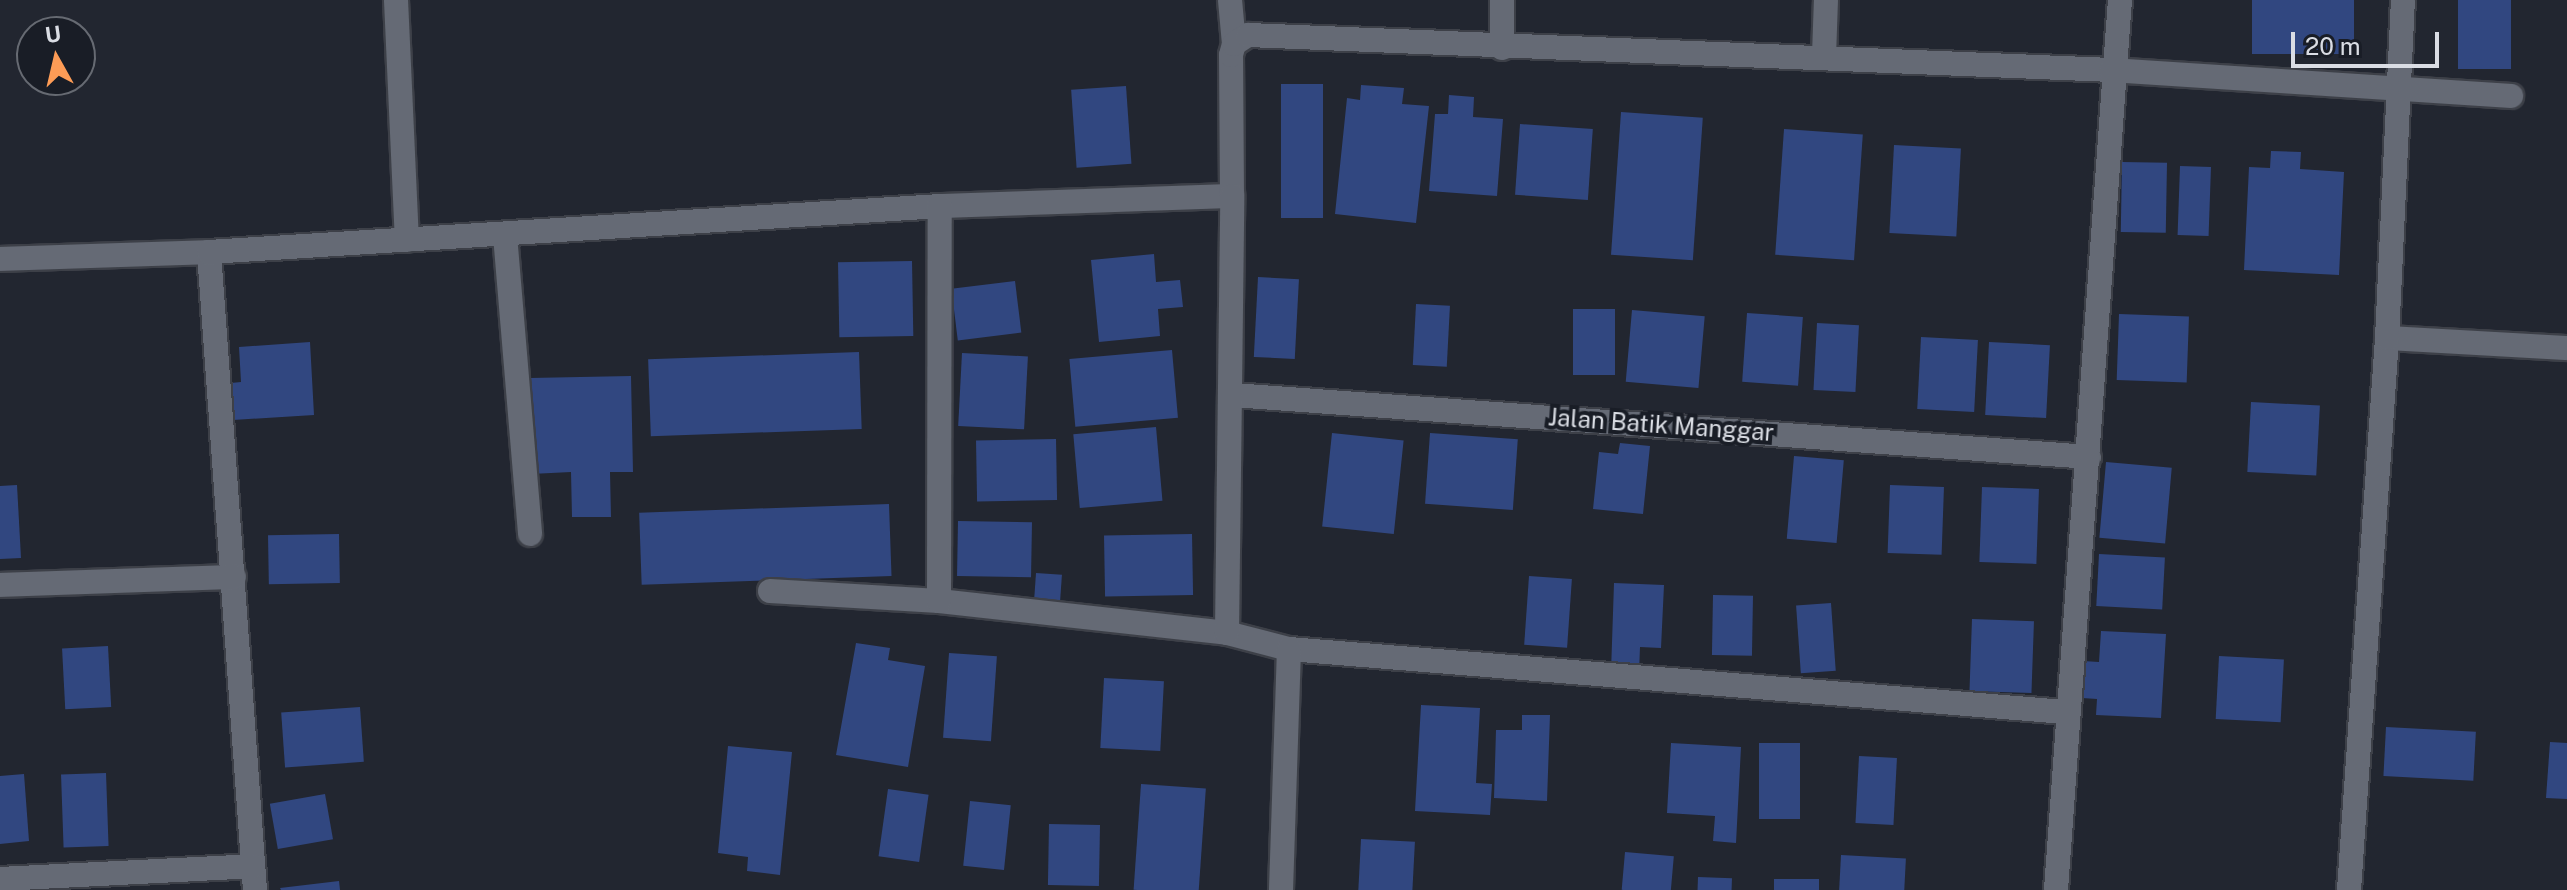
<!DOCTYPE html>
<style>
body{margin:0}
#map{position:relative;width:2567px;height:890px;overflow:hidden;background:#222630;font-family:"Public Sans",sans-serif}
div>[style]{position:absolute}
.building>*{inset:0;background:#314780;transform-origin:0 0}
.roads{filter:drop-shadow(2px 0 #3d4048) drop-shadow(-2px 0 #3d4048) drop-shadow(0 2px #3d4048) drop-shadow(0 -2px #3d4048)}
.street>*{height:24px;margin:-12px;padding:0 12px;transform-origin:12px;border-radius:12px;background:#656a75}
span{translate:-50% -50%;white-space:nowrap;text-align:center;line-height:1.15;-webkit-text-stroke:8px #191d26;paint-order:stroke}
.street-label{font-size:24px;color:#dadde4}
.north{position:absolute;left:16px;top:16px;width:80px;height:80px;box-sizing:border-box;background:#191d26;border:2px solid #666a72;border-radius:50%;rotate:352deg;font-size:22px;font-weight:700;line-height:32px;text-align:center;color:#dadde4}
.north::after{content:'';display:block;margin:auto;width:28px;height:36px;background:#fd9c56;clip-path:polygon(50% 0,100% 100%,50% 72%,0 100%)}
.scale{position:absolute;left:2291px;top:32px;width:148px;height:36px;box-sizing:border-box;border:4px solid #dadde4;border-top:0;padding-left:10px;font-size:24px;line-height:28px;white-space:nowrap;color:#dadde4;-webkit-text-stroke:6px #191d26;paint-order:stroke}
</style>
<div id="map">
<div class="building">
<i style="left:2252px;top:0;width:102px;height:54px"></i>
<i style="left:2458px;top:0;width:53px;height:69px"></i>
<i style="left:1281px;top:84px;width:42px;height:134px"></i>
<i style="clip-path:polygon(1361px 85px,1404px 88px,1402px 104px,1429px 106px,1416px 223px,1335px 214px,1347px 98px,1360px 100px)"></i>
<i style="left:1126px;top:86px;width:78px;height:55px;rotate:86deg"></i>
<i style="clip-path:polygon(1449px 95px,1474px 97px,1473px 117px,1503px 119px,1497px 196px,1429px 191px,1435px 114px,1448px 114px)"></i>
<i style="left:1621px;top:112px;width:82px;height:143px;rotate:4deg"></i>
<i style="left:1520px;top:124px;width:73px;height:71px;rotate:4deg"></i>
<i style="left:1784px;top:129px;width:79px;height:126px;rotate:4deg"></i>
<i style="left:1894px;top:145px;width:67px;height:88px;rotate:3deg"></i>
<i style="clip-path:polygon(2271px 151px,2301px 152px,2300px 169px,2344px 172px,2339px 275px,2244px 270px,2249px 167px,2270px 168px)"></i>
<i style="left:2122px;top:162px;width:45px;height:70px;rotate:1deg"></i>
<i style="left:2180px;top:166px;width:31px;height:69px;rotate:2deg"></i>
<i style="clip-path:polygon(1154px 254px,1156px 282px,1180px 280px,1183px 307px,1158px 309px,1160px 336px,1099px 342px,1091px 260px)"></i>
<i style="left:912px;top:261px;width:75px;height:74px;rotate:89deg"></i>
<i style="left:1258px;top:277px;width:41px;height:80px;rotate:3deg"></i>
<i style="left:1015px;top:281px;width:52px;height:64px;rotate:83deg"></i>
<i style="left:1416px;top:304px;width:34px;height:61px;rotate:3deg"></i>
<i style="left:1573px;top:309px;width:42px;height:66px"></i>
<i style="left:1632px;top:310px;width:73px;height:72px;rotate:5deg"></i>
<i style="left:1747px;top:313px;width:56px;height:69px;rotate:4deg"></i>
<i style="left:2119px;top:314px;width:70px;height:66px;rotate:2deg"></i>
<i style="left:1817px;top:323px;width:42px;height:67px;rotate:3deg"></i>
<i style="left:1921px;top:337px;width:57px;height:72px;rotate:3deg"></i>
<i style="clip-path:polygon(310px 342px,314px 415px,233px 420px,231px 383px,241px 382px,239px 347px)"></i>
<i style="left:1989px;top:342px;width:61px;height:73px;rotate:3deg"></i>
<i style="left:1172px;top:350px;width:68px;height:103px;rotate:85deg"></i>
<i style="left:859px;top:352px;width:77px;height:211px;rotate:88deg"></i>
<i style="left:962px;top:353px;width:66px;height:73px;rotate:3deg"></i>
<i style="clip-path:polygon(631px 376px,633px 472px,610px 472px,611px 517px,572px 517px,571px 472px,531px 474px,530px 378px)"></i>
<i style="left:2251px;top:402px;width:69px;height:70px;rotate:3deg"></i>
<i style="left:1156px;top:427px;width:74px;height:83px;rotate:85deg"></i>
<i style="left:1332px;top:433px;width:72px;height:94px;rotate:6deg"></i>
<i style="left:1430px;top:433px;width:88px;height:71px;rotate:4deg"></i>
<i style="left:1056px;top:439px;width:61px;height:80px;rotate:89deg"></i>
<i style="clip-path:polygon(1620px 443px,1650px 446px,1643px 514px,1593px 509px,1599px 452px,1618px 454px)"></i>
<i style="left:1794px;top:456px;width:50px;height:83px;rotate:5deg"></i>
<i style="left:2106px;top:462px;width:66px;height:76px;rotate:5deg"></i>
<i style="clip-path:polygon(17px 485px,21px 558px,0 559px,0 486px)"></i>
<i style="left:1890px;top:485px;width:54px;height:68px;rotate:2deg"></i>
<i style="left:1982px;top:487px;width:57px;height:75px;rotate:2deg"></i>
<i style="left:889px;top:504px;width:72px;height:250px;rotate:88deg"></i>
<i style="left:958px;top:521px;width:74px;height:55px;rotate:1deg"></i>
<i style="left:339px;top:534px;width:49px;height:71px;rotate:89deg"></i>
<i style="left:1192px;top:534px;width:61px;height:88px;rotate:89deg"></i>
<i style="left:2099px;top:554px;width:66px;height:52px;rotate:3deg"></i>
<i style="left:1036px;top:573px;width:26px;height:32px;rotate:4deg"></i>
<i style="left:1529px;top:576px;width:43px;height:69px;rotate:4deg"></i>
<i style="clip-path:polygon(1614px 583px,1664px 585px,1661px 648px,1640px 647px,1639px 673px,1611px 672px)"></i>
<i style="left:1713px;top:595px;width:40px;height:60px;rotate:1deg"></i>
<i style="left:1831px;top:603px;width:68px;height:35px;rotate:86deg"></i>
<i style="left:1972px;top:619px;width:62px;height:72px;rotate:2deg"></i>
<i style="clip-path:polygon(2101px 631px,2166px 634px,2161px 718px,2096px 715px,2097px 699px,2082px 698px,2083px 661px,2099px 662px)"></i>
<i style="clip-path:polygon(856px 643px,890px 648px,888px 660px,925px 666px,908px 767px,836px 755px)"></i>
<i style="left:108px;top:646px;width:61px;height:46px;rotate:87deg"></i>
<i style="left:949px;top:653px;width:48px;height:85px;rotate:4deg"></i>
<i style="left:2219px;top:656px;width:65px;height:63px;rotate:3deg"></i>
<i style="left:1104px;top:678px;width:60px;height:70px;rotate:3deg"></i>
<i style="clip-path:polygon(1421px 705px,1480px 708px,1476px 783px,1492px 784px,1490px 815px,1415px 811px)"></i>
<i style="left:360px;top:707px;width:55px;height:79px;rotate:86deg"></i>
<i style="clip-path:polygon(1522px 715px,1550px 715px,1547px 801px,1494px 798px,1496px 730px,1522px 730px)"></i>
<i style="left:2386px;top:727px;width:90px;height:49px;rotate:3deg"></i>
<i style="clip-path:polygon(2550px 742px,2567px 743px,2567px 799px,2546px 798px)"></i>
<i style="clip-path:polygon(1671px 743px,1741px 747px,1736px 843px,1713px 841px,1715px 816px,1667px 813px)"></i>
<i style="left:1759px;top:743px;width:41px;height:76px"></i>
<i style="clip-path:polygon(728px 746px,792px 752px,780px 875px,747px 871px,748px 857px,718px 853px)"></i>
<i style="left:1859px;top:756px;width:38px;height:67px;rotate:3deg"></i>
<i style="left:106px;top:773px;width:73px;height:45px;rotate:88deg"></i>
<i style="clip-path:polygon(24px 774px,29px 841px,0 844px,0 776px)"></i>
<i style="left:1141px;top:784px;width:65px;height:106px;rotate:4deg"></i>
<i style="left:888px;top:789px;width:41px;height:68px;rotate:8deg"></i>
<i style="left:325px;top:794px;width:46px;height:56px;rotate:80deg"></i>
<i style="left:970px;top:801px;width:41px;height:65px;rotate:6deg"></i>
<i style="left:1049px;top:824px;width:51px;height:61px;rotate:1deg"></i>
<i style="left:1361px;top:839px;width:54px;height:51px;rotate:3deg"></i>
<i style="left:1625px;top:852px;width:49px;height:38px;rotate:5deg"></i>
<i style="left:1841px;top:855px;width:65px;height:35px;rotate:3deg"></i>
<i style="left:1698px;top:877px;width:34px;height:13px;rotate:2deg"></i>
<i style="left:1774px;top:879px;width:45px;height:11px"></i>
<i style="clip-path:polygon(339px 881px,340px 890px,281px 890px,280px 888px)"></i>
</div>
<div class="roads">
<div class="street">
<i style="left:396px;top:0;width:240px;rotate:87.4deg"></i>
<i style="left:1230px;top:0;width:44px;rotate:84.8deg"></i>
<i style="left:1502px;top:0;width:48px;rotate:90deg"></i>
<i style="left:1824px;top:56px;width:56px;rotate:-88deg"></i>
<i style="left:505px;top:235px;width:300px;rotate:85.2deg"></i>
<i style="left:209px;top:252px;width:640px;rotate:85.88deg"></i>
<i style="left:0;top:259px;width:209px;rotate:-1.9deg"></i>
<i style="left:209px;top:252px;width:732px;rotate:-3.6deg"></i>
<i style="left:940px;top:206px;width:292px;rotate:-2deg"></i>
<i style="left:1232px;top:196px;width:141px;rotate:-90.4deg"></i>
<i style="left:1231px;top:55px;width:11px;rotate:-75deg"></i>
<i style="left:1234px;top:44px;width:17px;rotate:-33deg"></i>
<i style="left:1248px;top:35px;width:864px;rotate:2.32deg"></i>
<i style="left:2111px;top:70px;width:401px;rotate:3.7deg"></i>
<i style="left:2387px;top:338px;width:180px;rotate:3.2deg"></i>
<i style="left:1233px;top:395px;width:858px;rotate:4.14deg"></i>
<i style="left:0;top:585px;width:234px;rotate:-2deg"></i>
<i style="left:770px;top:591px;width:169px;rotate:3.4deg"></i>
<i style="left:939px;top:601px;width:290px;rotate:6.3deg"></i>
<i style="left:1227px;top:633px;width:64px;rotate:14.5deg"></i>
<i style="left:1289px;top:649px;width:779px;rotate:4.64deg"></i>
<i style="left:939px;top:601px;width:395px;rotate:-89.9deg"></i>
<i style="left:1227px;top:633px;width:437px;rotate:-89.3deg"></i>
<i style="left:0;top:879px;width:253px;rotate:-2.9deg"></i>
<i style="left:1281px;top:890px;width:241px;rotate:-88.1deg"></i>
<i style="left:2056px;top:890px;width:892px;rotate:-85.89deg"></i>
<i style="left:2349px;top:890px;width:553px;rotate:-86.06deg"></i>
<i style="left:2387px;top:338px;width:338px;rotate:-87.3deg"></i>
</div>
</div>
<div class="street-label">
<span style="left:1661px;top:425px;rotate:4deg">Jalan Batik Manggar</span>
</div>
<div class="north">U</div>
<div class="scale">20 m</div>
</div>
